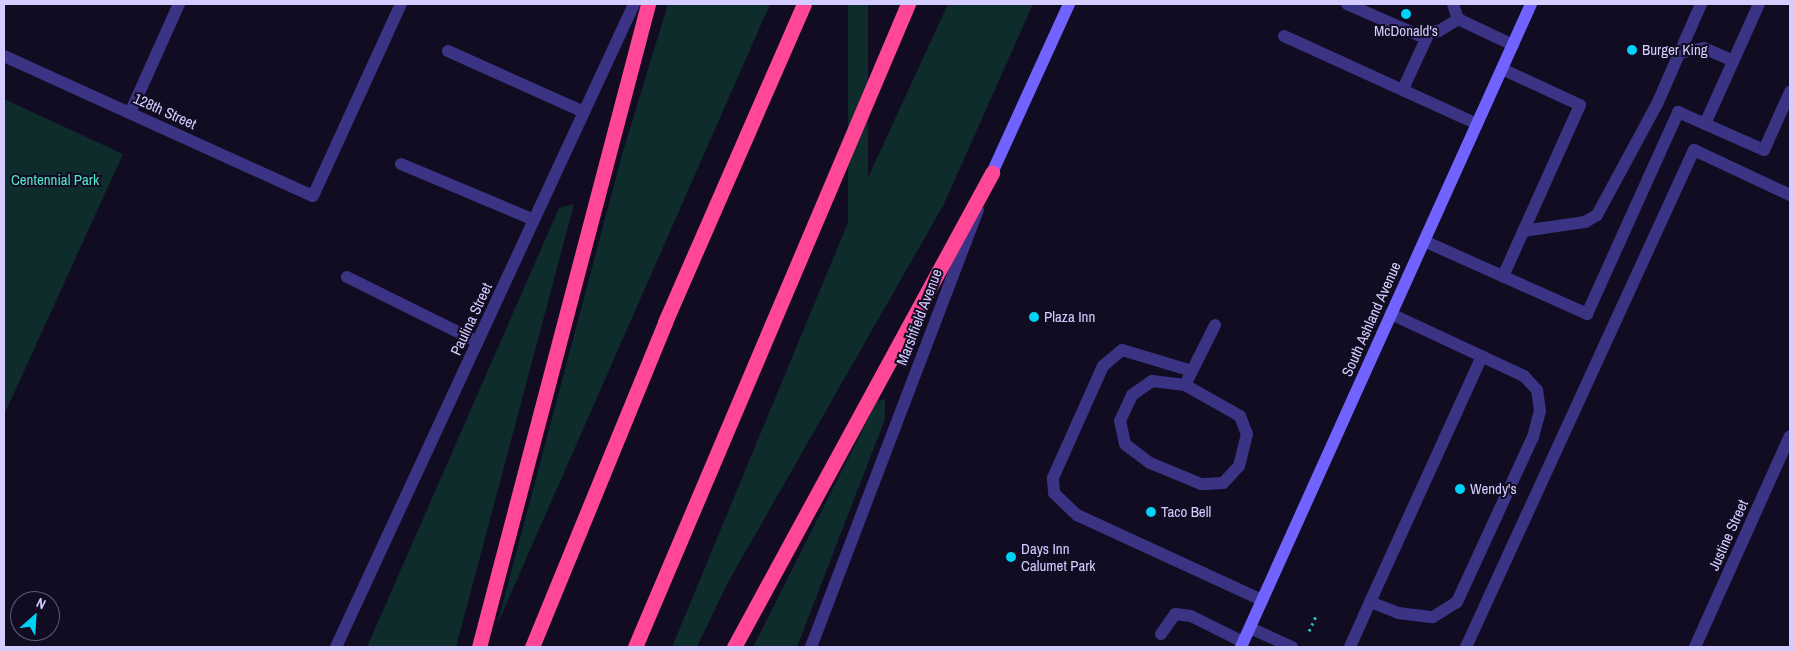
<!DOCTYPE html>
<style>
body{margin:0}
#map{position:relative;width:1794px;height:651px;overflow:hidden;background:#110c22;font-family:"Archivo Narrow",sans-serif}
div>[style]{position:absolute}
.green>*{inset:0;background:#0e2c2c;transform-origin:0 0}
.path>*{height:3px;margin-top:-1.5px;transform-origin:0;background:repeating-linear-gradient(90deg,#25bbba 0 2.5px,transparent 0 6.5px)}
.lane>*{height:12px;margin:-6px;padding:0 6px;transform-origin:6px;border-radius:6px;background:#3b3384}
.street>*{height:12px;margin:-6px;padding:0 6px;transform-origin:6px;border-radius:6px;background:#3b3384}
.secondary>*{height:12px;margin:-6px;padding:0 6px;transform-origin:6px;border-radius:6px;background:#7063ff}
.highway>*{height:15px;margin:-7.5px;padding:0 7.5px;transform-origin:7.5px;border-radius:7.5px;background:#ff4795}
.dots>*{width:14px;height:14px;translate:-50% -50%;box-sizing:border-box;border:2px solid #110c22;border-radius:50%}
span{translate:-50% -50%;white-space:nowrap;text-align:center;line-height:1.15;-webkit-text-stroke:4px #110c22;paint-order:stroke}
.poi-label{font-size:15px;color:#d5ccff}
.left{translate:0 -50%;text-align:left}
.street-label{font-size:15px;color:#d5ccff}
.park-label{font-size:15px;color:#50e7ca}
.frame{position:absolute;inset:0;border:5px solid #d5ccff;pointer-events:none}
.north{position:absolute;left:10px;top:591px;width:50px;height:50px;box-sizing:border-box;background:#110c22;border:1px solid #5f597a;border-radius:50%;rotate:26deg;font-size:14px;font-weight:700;line-height:20px;text-align:center;color:#d5ccff}
.north::after{content:'';display:block;margin:auto;width:18px;height:22px;background:#00d1f7;clip-path:polygon(50% 0,100% 100%,50% 72%,0 100%)}
</style>
<div id="map">
<div class="green">
<i style="clip-path:polygon(668px 4px,770px 4px,497px 625px,623px 151px)"></i>
<i style="left:848px;top:4px;width:20px;height:270px"></i>
<i style="clip-path:polygon(948px 4px,1033px 4px,944px 204px,727px 584px,697px 647px,672px 647px,854px 208px)"></i>
<i style="clip-path:polygon(4px 99px,123px 154px,4px 415px)"></i>
<i style="clip-path:polygon(574px 204px,456px 647px,367px 647px,559px 208px)"></i>
<i style="clip-path:polygon(885px 399px,885px 419px,797px 647px,753px 647px,877px 401px)"></i>
</div>
<div class="path">
<i style="left:1309px;top:631px;width:17px;rotate:-65deg"></i>
</div>
<div class="lane">
<i style="left:1347px;top:4px;width:77px;rotate:23.6deg"></i>
<i style="left:1418px;top:35px;width:21px;rotate:-11deg"></i>
<i style="left:1439px;top:31px;width:22px;rotate:-32deg"></i>
<i style="left:1453px;top:4px;width:16px;rotate:72deg"></i>
<i style="left:1458px;top:19px;width:61px;rotate:25.3deg"></i>
<i style="left:1284px;top:36px;width:212px;rotate:24.5deg"></i>
<i style="left:448px;top:51px;width:149px;rotate:24.2deg"></i>
<i style="left:1679px;top:53px;width:25px;rotate:-11deg"></i>
<i style="left:1704px;top:48px;width:32px;rotate:24deg"></i>
<i style="left:1502px;top:69px;width:86px;rotate:24.8deg"></i>
<i style="left:1580px;top:105px;width:188px;rotate:114.2deg"></i>
<i style="left:1403px;top:89px;width:60px;rotate:-65.2deg"></i>
<i style="left:1705px;top:124px;width:132px;rotate:-65.8deg"></i>
<i style="left:401px;top:164px;width:144px;rotate:22.8deg"></i>
<i style="left:313px;top:196px;width:211px;rotate:-65.4deg"></i>
<i style="left:1523px;top:231px;width:63px;rotate:-8.3deg"></i>
<i style="left:1585px;top:222px;width:14px;rotate:-30deg"></i>
<i style="left:1597px;top:215px;width:128px;rotate:-61.6deg"></i>
<i style="left:1658px;top:102px;width:107px;rotate:-66.3deg"></i>
<i style="left:1424px;top:241px;width:179px;rotate:24.1deg"></i>
<i style="left:1587px;top:314px;width:222px;rotate:-65.7deg"></i>
<i style="left:1678px;top:112px;width:94px;rotate:23.8deg"></i>
<i style="left:1764px;top:150px;width:64px;rotate:-65.9deg"></i>
<i style="left:347px;top:277px;width:146px;rotate:26.4deg"></i>
<i style="left:1192px;top:371px;width:73px;rotate:-163.3deg"></i>
<i style="left:1122px;top:350px;width:25px;rotate:140deg"></i>
<i style="left:1103px;top:366px;width:123px;rotate:114.1deg"></i>
<i style="left:1053px;top:478px;width:15px;rotate:86deg"></i>
<i style="left:1054px;top:493px;width:32px;rotate:44deg"></i>
<i style="left:1077px;top:515px;width:204px;rotate:24.7deg"></i>
<i style="left:1185px;top:385px;width:63px;rotate:29.4deg"></i>
<i style="left:1240px;top:416px;width:19px;rotate:69deg"></i>
<i style="left:1247px;top:434px;width:33px;rotate:104deg"></i>
<i style="left:1239px;top:466px;width:23px;rotate:133deg"></i>
<i style="left:1223px;top:483px;width:22px;rotate:177deg"></i>
<i style="left:1201px;top:484px;width:55px;rotate:-157.6deg"></i>
<i style="left:1150px;top:463px;width:31px;rotate:-143deg"></i>
<i style="left:1125px;top:444px;width:24px;rotate:-102deg"></i>
<i style="left:1120px;top:421px;width:29px;rotate:-65deg"></i>
<i style="left:1132px;top:395px;width:24px;rotate:-35deg"></i>
<i style="left:1152px;top:381px;width:33px;rotate:7deg"></i>
<i style="left:1185px;top:385px;width:67px;rotate:-63.4deg"></i>
<i style="left:1370px;top:602px;width:270px;rotate:-65.5deg"></i>
<i style="left:1161px;top:634px;width:24px;rotate:-55deg"></i>
<i style="left:1175px;top:614px;width:16px;rotate:7deg"></i>
<i style="left:1191px;top:616px;width:58px;rotate:26.6deg"></i>
<i style="left:1350px;top:647px;width:49px;rotate:-66deg"></i>
<i style="left:1370px;top:602px;width:30px;rotate:21deg"></i>
<i style="left:1398px;top:613px;width:35px;rotate:7deg"></i>
<i style="left:1433px;top:617px;width:28px;rotate:-32deg"></i>
<i style="left:1457px;top:602px;width:182px;rotate:-65.3deg"></i>
<i style="left:1533px;top:437px;width:27px;rotate:-75deg"></i>
<i style="left:1540px;top:411px;width:21px;rotate:-98deg"></i>
<i style="left:1537px;top:390px;width:19px;rotate:-133deg"></i>
<i style="left:1524px;top:376px;width:147px;rotate:-155deg"></i>
<i style="left:1466px;top:647px;width:547px;rotate:-65.36deg"></i>
<i style="left:1694px;top:150px;width:106px;rotate:25.1deg"></i>
</div>
<div class="street">
<i style="left:4px;top:56px;width:339px;rotate:24.4deg"></i>
<i style="left:130px;top:113px;width:120px;rotate:-65.8deg"></i>
<i style="left:1250px;top:628px;width:46px;rotate:24.3deg"></i>
<i style="left:336px;top:647px;width:709px;rotate:-65.13deg"></i>
<i style="left:811px;top:647px;width:468px;rotate:-69.1deg"></i>
<i style="left:1695px;top:647px;width:231px;rotate:-65.8deg"></i>
</div>
<div class="secondary">
<i style="left:992px;top:173px;width:186px;rotate:-65.5deg"></i>
<i style="left:1241px;top:647px;width:705px;rotate:-65.72deg"></i>
</div>
<div class="highway">
<i style="left:479px;top:647px;width:665px;rotate:-75.27deg"></i>
<i style="left:532px;top:647px;width:351px;rotate:-67.7deg"></i>
<i style="left:665px;top:322px;width:347px;rotate:-66.4deg"></i>
<i style="left:635px;top:647px;width:699px;rotate:-67deg"></i>
<i style="left:734px;top:647px;width:540px;rotate:-61.44deg"></i>
</div>
<div class="dots">
<i style="left:1406px;top:14px;background:#00d1f7"></i>
<i style="left:1632px;top:50px;background:#00d1f7"></i>
<i style="left:1034px;top:317px;background:#00d1f7"></i>
<i style="left:1460px;top:489px;background:#00d1f7"></i>
<i style="left:1151px;top:512px;background:#00d1f7"></i>
<i style="left:1011px;top:557px;background:#00d1f7"></i>
</div>
<div class="poi-label">
<span style="left:1406px;top:31px">McDonald's</span>
<span class="left" style="left:1642px;top:50px">Burger King</span>
<span class="left" style="left:1044px;top:317px">Plaza Inn</span>
<span class="left" style="left:1470px;top:489px">Wendy's</span>
<span class="left" style="left:1161px;top:512px">Taco Bell</span>
<span class="left" style="left:1021px;top:557px">Days Inn<br>Calumet Park</span>
</div>
<div class="street-label">
<span style="left:165px;top:111px;rotate:24deg">128th Street</span>
<span style="left:919px;top:317px;rotate:-69deg">Marshfield Avenue</span>
<span style="left:471px;top:319px;rotate:-65deg">Paulina Street</span>
<span style="left:1371px;top:319px;rotate:-66deg">South Ashland Avenue</span>
<span style="left:1728px;top:535px;rotate:-66deg">Justine Street</span>
</div>
<div class="park-label">
<span style="left:55px;top:180px">Centennial Park</span>
</div>
<div class="frame"></div>
<div class="north">N</div>
</div>
